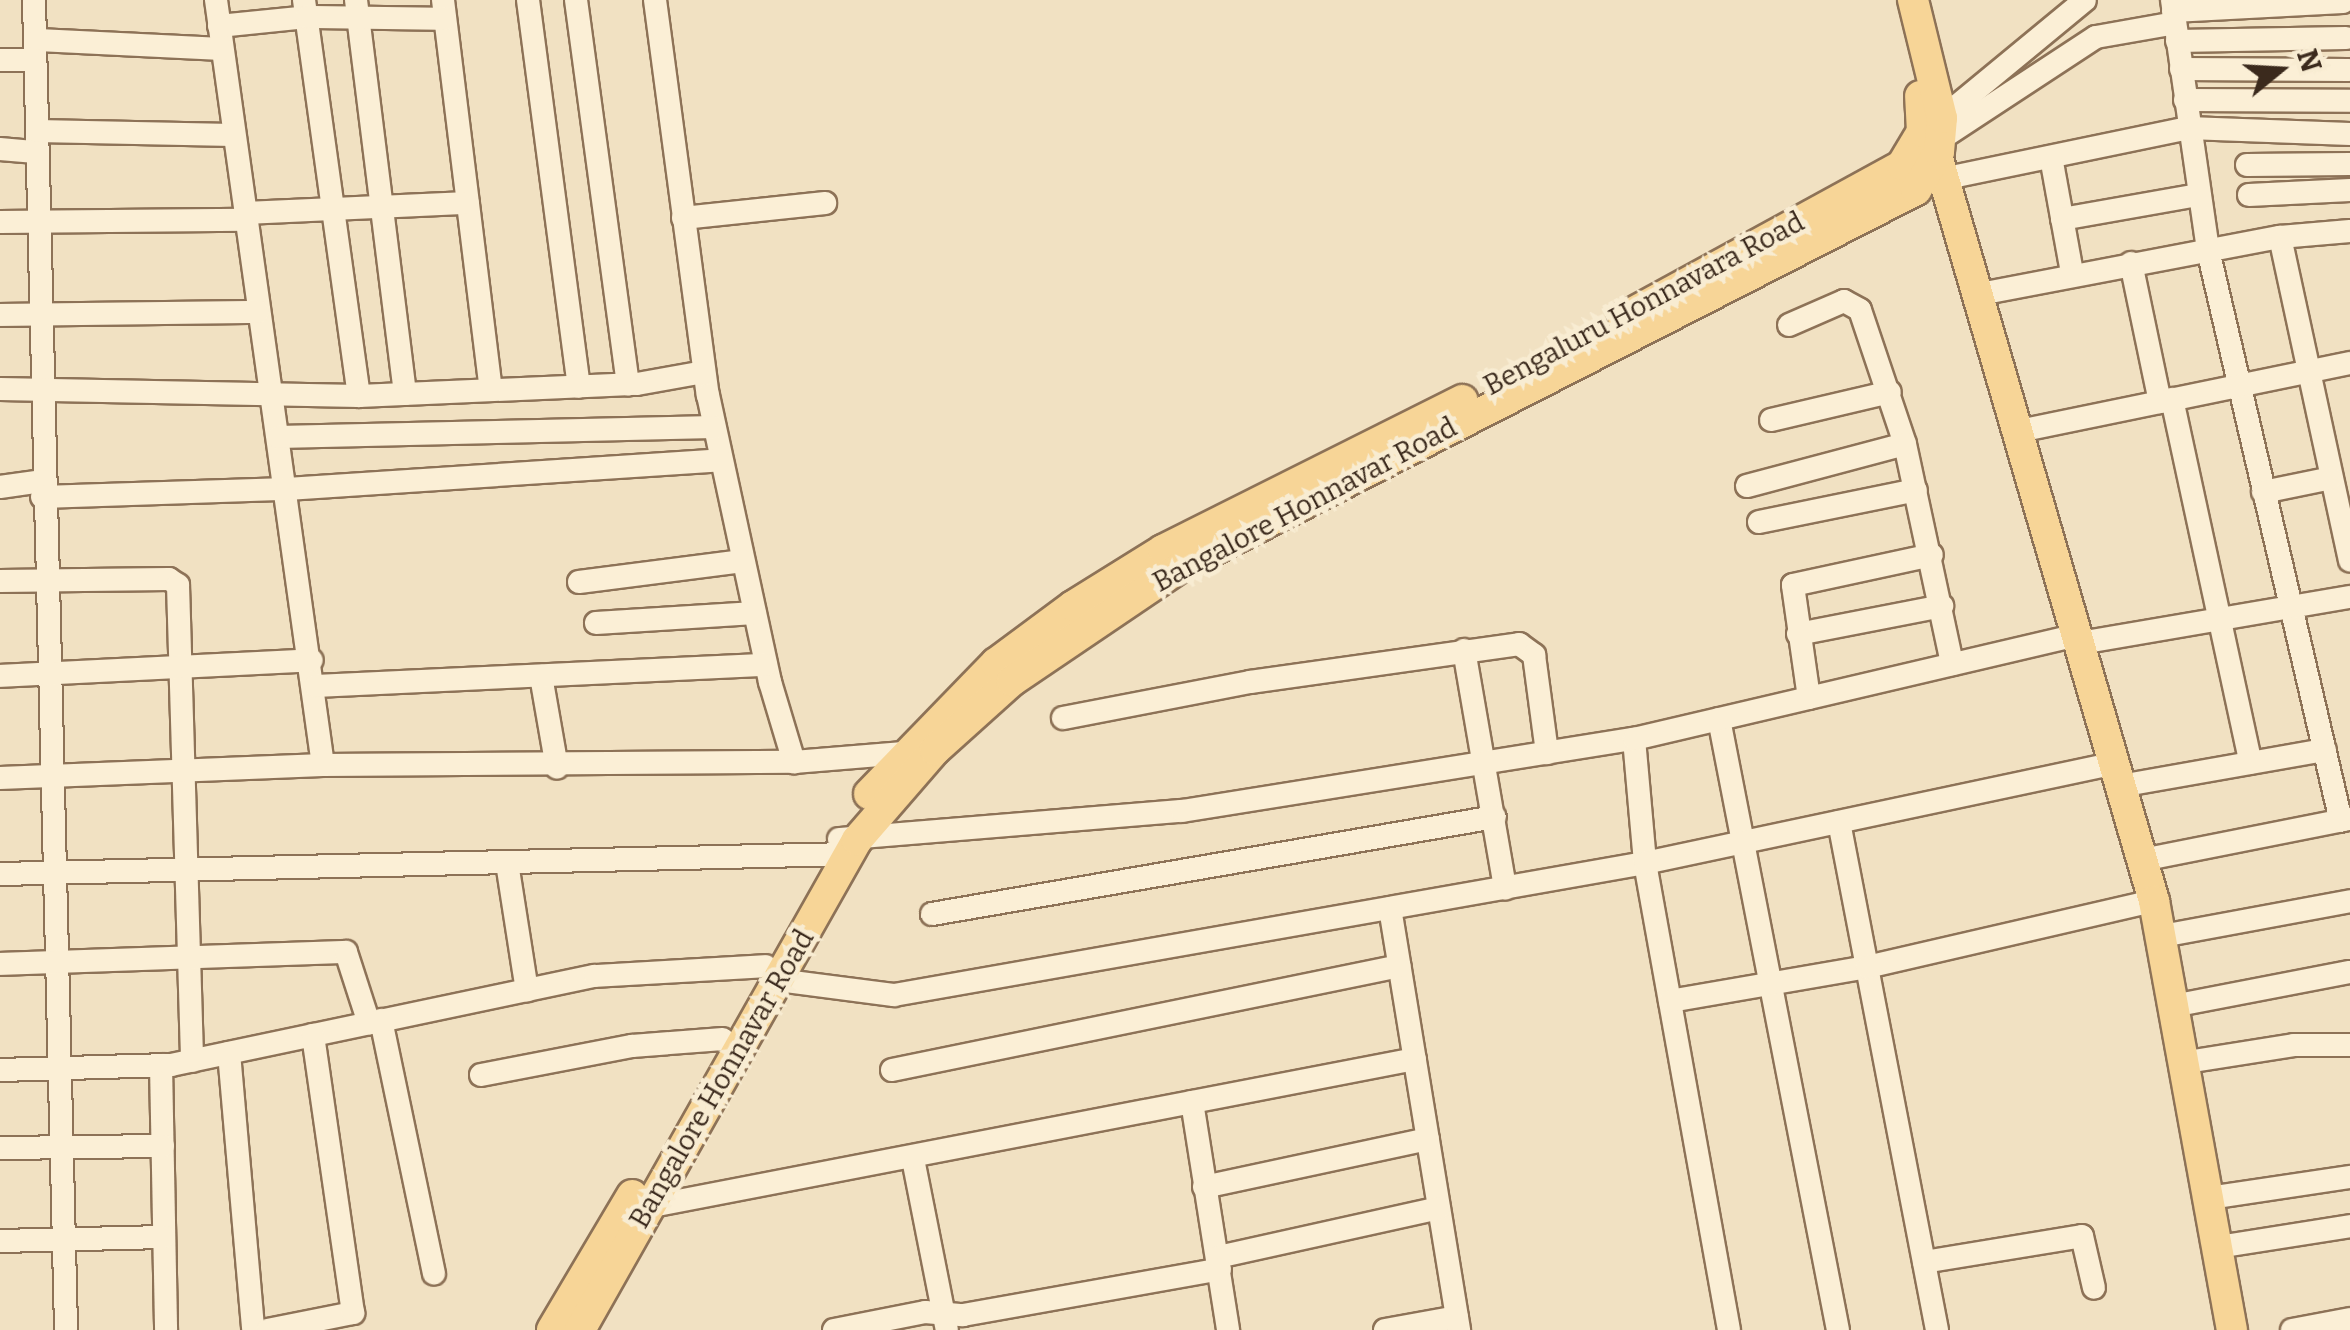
<!DOCTYPE html>
<style>
body{margin:0}
#map{position:relative;width:2350px;height:1330px;overflow:hidden;background:#f1e1c2;font-family:Bitter,serif}
div>[style]{position:absolute}
.roads{filter:drop-shadow(2px 0 #8d7257) drop-shadow(-2px 0 #8d7257) drop-shadow(0 2px #8d7257) drop-shadow(0 -2px #8d7257)}
.minor>*{height:22px;margin:-11px;padding:0 11px;transform-origin:11px;border-radius:11px;background:#fbefd6}
.major>*{height:30px;margin:-15px;padding:0 15px;transform-origin:15px;border-radius:15px;background:#f7d597}
span{translate:-50% -50%;white-space:nowrap;text-align:center;line-height:1.15;-webkit-text-stroke:9px #f8ecd2;paint-order:stroke}
.street-label{font-size:28px;color:#3b2a1d}
.north{position:absolute;left:2230px;top:20px;width:100px;height:100px;-webkit-text-stroke:8px #f8ecd2;paint-order:stroke;rotate:72deg;font-size:28px;font-weight:700;line-height:40px;text-align:center;color:#3b2a1d}
.north::after{content:'';display:block;margin:auto;width:35px;height:45px;background:#3b2a1d;clip-path:polygon(50% 0,100% 100%,50% 72%,0 100%)}
</style>
<div id="map">
<div class="roads">
<div class="minor">
<i style="left:34px;top:0;width:1330px;rotate:88.62deg"></i>
<i style="left:216px;top:0;width:772px;rotate:82.04deg"></i>
<i style="left:304px;top:0;width:400px;rotate:82.1deg"></i>
<i style="left:356px;top:0;width:397px;rotate:82.9deg"></i>
<i style="left:443px;top:0;width:393px;rotate:83deg"></i>
<i style="left:528px;top:0;width:390px;rotate:82.5deg"></i>
<i style="left:576px;top:0;width:388px;rotate:82.3deg"></i>
<i style="left:655px;top:0;width:399px;rotate:82.4deg"></i>
<i style="left:708px;top:395px;width:294px;rotate:77.8deg"></i>
<i style="left:770px;top:682px;width:84px;rotate:73.3deg"></i>
<i style="left:2172px;top:0;width:253px;rotate:81.8deg"></i>
<i style="left:2208px;top:250px;width:586px;rotate:76.89deg"></i>
<i style="left:2173px;top:11px;width:170px;rotate:-3deg"></i>
<i style="left:219px;top:26px;width:88px;rotate:-5.8deg"></i>
<i style="left:307px;top:17px;width:138px;rotate:0.8deg"></i>
<i style="left:38px;top:40px;width:184px;rotate:2.8deg"></i>
<i style="left:2177px;top:41px;width:169px;rotate:-1deg"></i>
<i style="left:0;top:60px;width:35px"></i>
<i style="left:2181px;top:69px;width:168px;rotate:0.3deg"></i>
<i style="left:2185px;top:100px;width:165px;rotate:0.3deg"></i>
<i style="left:1942px;top:118px;width:185px;rotate:-39.5deg"></i>
<i style="left:37px;top:131px;width:196px;rotate:1.2deg"></i>
<i style="left:1942px;top:138px;width:184px;rotate:-33.3deg"></i>
<i style="left:2096px;top:37px;width:80px;rotate:-10deg"></i>
<i style="left:0;top:149px;width:36px;rotate:5deg"></i>
<i style="left:2051px;top:157px;width:117px;rotate:79.7deg"></i>
<i style="left:2247px;top:165px;width:103px;rotate:-0.6deg"></i>
<i style="left:1947px;top:178px;width:246px;rotate:-11.7deg"></i>
<i style="left:2188px;top:128px;width:162px;rotate:2.1deg"></i>
<i style="left:2249px;top:195px;width:101px;rotate:-2.8deg"></i>
<i style="left:245px;top:213px;width:223px;rotate:-2.6deg"></i>
<i style="left:683px;top:218px;width:143px;rotate:-6deg"></i>
<i style="left:2062px;top:219px;width:138px;rotate:-10deg"></i>
<i style="left:0;top:222px;width:246px;rotate:-0.5deg"></i>
<i style="left:2280px;top:237px;width:331px;rotate:77.8deg"></i>
<i style="left:2131px;top:263px;width:142px;rotate:78.2deg"></i>
<i style="left:1980px;top:294px;width:305px;rotate:-10.8deg"></i>
<i style="left:2280px;top:237px;width:70px;rotate:-4.9deg"></i>
<i style="left:0;top:315px;width:258px;rotate:-0.7deg"></i>
<i style="left:1789px;top:325px;width:60px;rotate:-23.6deg"></i>
<i style="left:1844px;top:301px;width:18px;rotate:29deg"></i>
<i style="left:1860px;top:310px;width:141px;rotate:71.4deg"></i>
<i style="left:1905px;top:444px;width:225px;rotate:77.9deg"></i>
<i style="left:0;top:389px;width:359px;rotate:1.1deg"></i>
<i style="left:359px;top:396px;width:278px;rotate:-2.5deg"></i>
<i style="left:637px;top:384px;width:68px;rotate:-10.2deg"></i>
<i style="left:2172px;top:399px;width:372px;rotate:77.8deg"></i>
<i style="left:1771px;top:420px;width:122px;rotate:-13.2deg"></i>
<i style="left:2019px;top:431px;width:338px;rotate:-11.6deg"></i>
<i style="left:278px;top:437px;width:436px;rotate:-1.3deg"></i>
<i style="left:1747px;top:486px;width:163px;rotate:-14.9deg"></i>
<i style="left:0;top:487px;width:42px;rotate:-8.1deg"></i>
<i style="left:2263px;top:492px;width:69px;rotate:-11.6deg"></i>
<i style="left:42px;top:497px;width:245px;rotate:-1.9deg"></i>
<i style="left:287px;top:489px;width:435px;rotate:-3.8deg"></i>
<i style="left:1759px;top:522px;width:160px;rotate:-11.5deg"></i>
<i style="left:0;top:581px;width:169px;rotate:-0.7deg"></i>
<i style="left:169px;top:579px;width:11px;rotate:34deg"></i>
<i style="left:178px;top:585px;width:476px;rotate:88.3deg"></i>
<i style="left:579px;top:582px;width:165px;rotate:-7.3deg"></i>
<i style="left:596px;top:623px;width:159px;rotate:-3.6deg"></i>
<i style="left:1798px;top:634px;width:147px;rotate:-11deg"></i>
<i style="left:2080px;top:643px;width:274px;rotate:-9.7deg"></i>
<i style="left:1464px;top:650px;width:242px;rotate:80.2deg"></i>
<i style="left:0;top:676px;width:312px;rotate:-2.9deg"></i>
<i style="left:541px;top:676px;width:93px;rotate:80.1deg"></i>
<i style="left:316px;top:686px;width:450px;rotate:-2.7deg"></i>
<i style="left:1809px;top:698px;width:114px;rotate:-98.1deg"></i>
<i style="left:1793px;top:585px;width:142px;rotate:-12.2deg"></i>
<i style="left:1063px;top:718px;width:190px;rotate:-10.9deg"></i>
<i style="left:1250px;top:682px;width:272px;rotate:-8deg"></i>
<i style="left:1519px;top:644px;width:19px;rotate:36deg"></i>
<i style="left:1534px;top:655px;width:99px;rotate:82.4deg"></i>
<i style="left:1719px;top:719px;width:622px;rotate:78.98deg"></i>
<i style="left:1634px;top:739px;width:124px;rotate:84.9deg"></i>
<i style="left:1645px;top:863px;width:474px;rotate:79.8deg"></i>
<i style="left:0;top:778px;width:323px;rotate:-2.3deg"></i>
<i style="left:323px;top:765px;width:471px;rotate:-0.4deg"></i>
<i style="left:794px;top:762px;width:122px;rotate:-4.7deg"></i>
<i style="left:2120px;top:786px;width:208px;rotate:-10deg"></i>
<i style="left:1839px;top:822px;width:517px;rotate:79.08deg"></i>
<i style="left:839px;top:839px;width:344px;rotate:-4.7deg"></i>
<i style="left:1182px;top:811px;width:458px;rotate:-9.1deg"></i>
<i style="left:1634px;top:739px;width:456px;rotate:-13.2deg"></i>
<i style="left:2142px;top:860px;width:212px;rotate:-11.2deg"></i>
<i style="left:507px;top:863px;width:129px;rotate:81.1deg"></i>
<i style="left:0;top:874px;width:850px;rotate:-1.35deg"></i>
<i style="left:1390px;top:908px;width:428px;rotate:80.7deg"></i>
<i style="left:932px;top:914px;width:571px;rotate:-9.78deg"></i>
<i style="left:2162px;top:936px;width:191px;rotate:-10.5deg"></i>
<i style="left:0;top:964px;width:346px;rotate:-2deg"></i>
<i style="left:346px;top:952px;width:75px;rotate:72.1deg"></i>
<i style="left:778px;top:980px;width:117px;rotate:7.4deg"></i>
<i style="left:894px;top:995px;width:763px;rotate:-9.97deg"></i>
<i style="left:1645px;top:863px;width:480px;rotate:-12deg"></i>
<i style="left:1670px;top:1001px;width:200px;rotate:-9.8deg"></i>
<i style="left:1867px;top:967px;width:294px;rotate:-13deg"></i>
<i style="left:2178px;top:1005px;width:175px;rotate:-10.9deg"></i>
<i style="left:381px;top:1020px;width:259px;rotate:78.2deg"></i>
<i style="left:229px;top:1053px;width:278px;rotate:85deg"></i>
<i style="left:2187px;top:1062px;width:108px;rotate:-9deg"></i>
<i style="left:2294px;top:1045px;width:56px"></i>
<i style="left:161px;top:1065px;width:265px;rotate:88.9deg"></i>
<i style="left:0;top:1070px;width:171px;rotate:-1.7deg"></i>
<i style="left:171px;top:1065px;width:433px;rotate:-11.9deg"></i>
<i style="left:595px;top:976px;width:171px;rotate:-3.3deg"></i>
<i style="left:892px;top:1070px;width:518px;rotate:-11.59deg"></i>
<i style="left:481px;top:1075px;width:154px;rotate:-10.9deg"></i>
<i style="left:632px;top:1046px;width:91px;rotate:-4.4deg"></i>
<i style="left:1192px;top:1102px;width:231px;rotate:81deg"></i>
<i style="left:0;top:1148px;width:163px;rotate:-0.7deg"></i>
<i style="left:913px;top:1159px;width:174px;rotate:78.8deg"></i>
<i style="left:1204px;top:1187px;width:229px;rotate:-12.1deg"></i>
<i style="left:2209px;top:1198px;width:143px;rotate:-8.5deg"></i>
<i style="left:647px;top:1207px;width:782px;rotate:-10.91deg"></i>
<i style="left:0;top:1241px;width:164px;rotate:-1.4deg"></i>
<i style="left:2218px;top:1247px;width:134px;rotate:-9deg"></i>
<i style="left:1218px;top:1257px;width:226px;rotate:-12.5deg"></i>
<i style="left:1924px;top:1262px;width:160px;rotate:-9.3deg"></i>
<i style="left:2082px;top:1236px;width:53px;rotate:77deg"></i>
<i style="left:268px;top:1330px;width:87px;rotate:-11.3deg"></i>
<i style="left:353px;top:1313px;width:281px;rotate:-98.2deg"></i>
<i style="left:834px;top:1330px;width:93px;rotate:-11.2deg"></i>
<i style="left:925px;top:1312px;width:38px;rotate:5deg"></i>
<i style="left:963px;top:1315px;width:261px;rotate:-10.1deg"></i>
<i style="left:1385px;top:1330px;width:73px;rotate:-10.2deg"></i>
<i style="left:2292px;top:1330px;width:59px;rotate:-10.7deg"></i>
</div>
<div class="major">
<i style="left:1934px;top:145px;width:787px;rotate:73.77deg"></i>
<i style="left:2154px;top:901px;width:436px;rotate:79.7deg"></i>
<i style="left:1623px;top:318px;width:318px;rotate:-28.7deg"></i>
<i style="left:1902px;top:165px;width:39px;rotate:-59deg"></i>
<i style="left:1922px;top:132px;width:36px;rotate:-93deg"></i>
<i style="left:869px;top:794px;width:182px;rotate:-45.9deg"></i>
<i style="left:996px;top:663px;width:96px;rotate:-36.5deg"></i>
<i style="left:1073px;top:606px;width:106px;rotate:-31.9deg"></i>
<i style="left:1163px;top:550px;width:335px;rotate:-26.6deg"></i>
<i style="left:552px;top:1330px;width:157px;rotate:-59.3deg"></i>
<i style="left:580px;top:1330px;width:563px;rotate:-60.52deg"></i>
<i style="left:857px;top:840px;width:119px;rotate:-49.1deg"></i>
<i style="left:935px;top:750px;width:103px;rotate:-41.9deg"></i>
<i style="left:1012px;top:681px;width:205px;rotate:-34.1deg"></i>
<i style="left:1182px;top:566px;width:825px;rotate:-27.12deg"></i>
<i style="left:1916px;top:190px;width:44px;rotate:-58.8deg"></i>
<i style="left:1939px;top:152px;width:34px;rotate:-85deg"></i>
<i style="left:1942px;top:118px;width:122px;rotate:-103.8deg"></i>
</div>
</div>
<div class="street-label">
<span style="left:1644px;top:304px;rotate:-28deg">Bengaluru Honnavara Road</span>
<span style="left:1305px;top:505px;rotate:-28deg">Bangalore Honnavar Road</span>
<span style="left:722px;top:1079px;rotate:-60deg">Bangalore Honnavar Road</span>
</div>
<div class="north">N</div>
</div>
